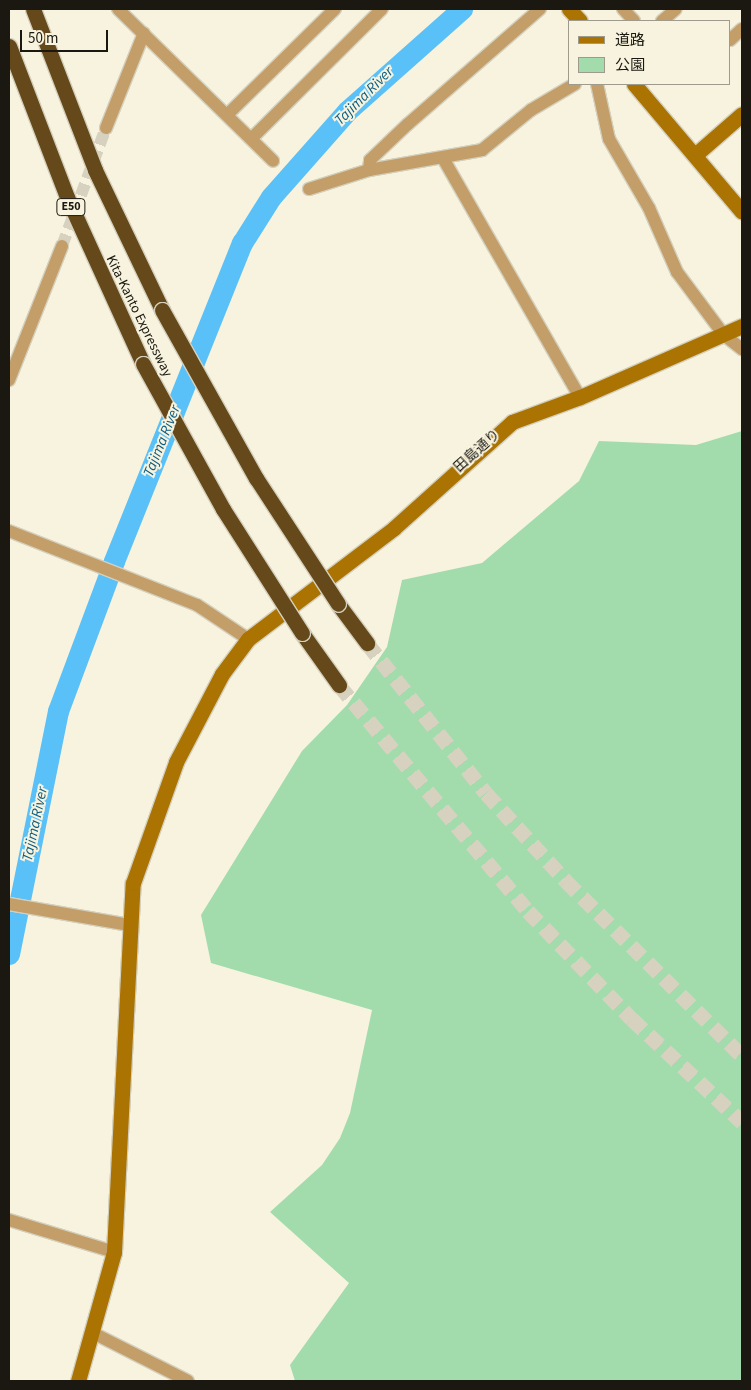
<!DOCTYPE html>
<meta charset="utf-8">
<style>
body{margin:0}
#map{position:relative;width:751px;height:1390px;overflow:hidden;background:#f8f3de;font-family:"Source Sans 3","Noto Sans JP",sans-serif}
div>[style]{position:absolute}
.green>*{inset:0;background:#a3dcac}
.river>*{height:21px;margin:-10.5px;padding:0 10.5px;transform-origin:10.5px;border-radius:10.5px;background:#5ac0f8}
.street-tunnel>*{height:12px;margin-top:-6px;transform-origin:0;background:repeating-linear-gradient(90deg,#d7d2bf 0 12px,transparent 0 18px)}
.highway-tunnel>*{height:15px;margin-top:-7.5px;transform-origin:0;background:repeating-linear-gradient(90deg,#d7d2bf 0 15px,transparent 0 23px)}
.roads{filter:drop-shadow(1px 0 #d4d0bd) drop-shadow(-1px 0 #d4d0bd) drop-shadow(0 1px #d4d0bd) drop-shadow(0 -1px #d4d0bd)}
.street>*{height:12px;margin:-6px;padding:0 6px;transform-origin:6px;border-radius:6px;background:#c39e69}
.secondary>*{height:15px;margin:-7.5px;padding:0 7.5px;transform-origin:7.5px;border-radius:7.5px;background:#aa7302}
.highway>*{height:15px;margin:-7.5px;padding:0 7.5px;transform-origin:7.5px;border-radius:7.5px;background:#66491a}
.bridges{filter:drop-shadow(1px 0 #d4d0bd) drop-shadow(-1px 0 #d4d0bd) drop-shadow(0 1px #d4d0bd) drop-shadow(0 -1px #d4d0bd)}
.highway-bridge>*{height:15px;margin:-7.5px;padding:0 7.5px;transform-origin:7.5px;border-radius:7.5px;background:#66491a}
span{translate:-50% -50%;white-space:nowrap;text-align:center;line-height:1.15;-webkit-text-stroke:4px #f8f3de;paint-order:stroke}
.shield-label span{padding:1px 4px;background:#f8f3de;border:1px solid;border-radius:4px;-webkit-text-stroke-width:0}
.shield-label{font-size:12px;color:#1a1811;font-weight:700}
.street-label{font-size:14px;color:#1a1811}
.water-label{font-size:15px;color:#0c5d82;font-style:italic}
.frame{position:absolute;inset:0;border:10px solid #1a1811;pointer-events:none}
.legend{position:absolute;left:568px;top:20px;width:162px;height:65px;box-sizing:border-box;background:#f8f3de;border:1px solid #9f9b8c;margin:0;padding:6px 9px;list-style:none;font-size:15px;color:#1a1811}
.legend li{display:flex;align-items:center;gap:10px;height:25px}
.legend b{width:25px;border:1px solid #9f9b8c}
.scale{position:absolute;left:20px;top:30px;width:88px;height:22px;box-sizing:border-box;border:2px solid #1a1811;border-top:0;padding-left:6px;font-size:15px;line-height:18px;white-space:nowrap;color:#1a1811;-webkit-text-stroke:4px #f8f3de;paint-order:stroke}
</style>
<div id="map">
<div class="green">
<i style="clip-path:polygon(742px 431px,742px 1381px,295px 1381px,290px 1365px,349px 1283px,270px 1212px,322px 1165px,340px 1138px,350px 1113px,372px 1010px,211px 963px,201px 915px,302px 751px,347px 705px,387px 647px,402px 580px,482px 563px,579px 481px,599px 441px,696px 445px)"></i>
</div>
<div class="river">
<i style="left:9px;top:954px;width:248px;rotate:-78.6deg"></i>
<i style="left:58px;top:711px;width:160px;rotate:-69.5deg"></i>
<i style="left:114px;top:561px;width:343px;rotate:-68.1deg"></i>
<i style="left:242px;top:243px;width:54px;rotate:-57.8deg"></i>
<i style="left:271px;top:197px;width:115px;rotate:-48.5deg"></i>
<i style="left:347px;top:111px;width:154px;rotate:-41.6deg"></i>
</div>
<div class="street-tunnel">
<i style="left:62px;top:246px;width:126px;rotate:-69.6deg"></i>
</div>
<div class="highway-tunnel">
<i style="left:367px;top:643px;width:191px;rotate:51.6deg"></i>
<i style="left:486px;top:793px;width:119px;rotate:47.7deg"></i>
<i style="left:566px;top:881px;width:248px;rotate:44.8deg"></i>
<i style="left:339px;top:685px;width:295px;rotate:50.1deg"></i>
<i style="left:528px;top:911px;width:150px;rotate:46.1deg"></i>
<i style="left:632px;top:1019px;width:151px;rotate:43.1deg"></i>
</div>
<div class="roads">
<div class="street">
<i style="left:118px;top:9px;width:217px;rotate:44.4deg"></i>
<i style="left:623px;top:9px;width:16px;rotate:47deg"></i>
<i style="left:662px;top:21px;width:18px;rotate:-41deg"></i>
<i style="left:730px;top:40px;width:16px;rotate:-43deg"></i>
<i style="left:597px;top:84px;width:56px;rotate:77.7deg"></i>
<i style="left:609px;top:139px;width:80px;rotate:59.9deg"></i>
<i style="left:649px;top:208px;width:70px;rotate:66.4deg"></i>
<i style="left:677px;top:272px;width:79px;rotate:53.3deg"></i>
<i style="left:724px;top:335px;width:23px;rotate:38deg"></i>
<i style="left:228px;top:114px;width:150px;rotate:-44.5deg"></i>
<i style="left:106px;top:128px;width:102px;rotate:-68.2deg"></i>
<i style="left:252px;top:138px;width:183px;rotate:-44.8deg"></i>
<i style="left:444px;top:160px;width:273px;rotate:60.2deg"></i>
<i style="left:369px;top:170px;width:10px;rotate:-84deg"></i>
<i style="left:370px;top:160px;width:52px;rotate:-43.5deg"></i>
<i style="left:408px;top:124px;width:175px;rotate:-41.1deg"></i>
<i style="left:309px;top:189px;width:63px;rotate:-17.6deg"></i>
<i style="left:369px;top:170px;width:115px;rotate:-10deg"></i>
<i style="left:482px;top:150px;width:63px;rotate:-39.2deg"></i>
<i style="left:531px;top:110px;width:51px;rotate:-30.6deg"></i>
<i style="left:9px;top:380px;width:144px;rotate:-68.4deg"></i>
<i style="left:9px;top:531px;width:202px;rotate:21.5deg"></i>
<i style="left:197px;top:605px;width:61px;rotate:33.7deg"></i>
<i style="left:9px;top:904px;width:122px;rotate:9.9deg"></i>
<i style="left:9px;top:1220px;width:110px;rotate:16.9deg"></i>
<i style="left:95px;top:1334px;width:104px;rotate:26.8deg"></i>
</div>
<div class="secondary">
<i style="left:569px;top:9px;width:16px;rotate:47deg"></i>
<i style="left:634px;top:84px;width:167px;rotate:49.8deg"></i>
<i style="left:695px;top:155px;width:62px;rotate:-41.1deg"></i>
<i style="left:78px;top:1381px;width:134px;rotate:-74.4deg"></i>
<i style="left:114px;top:1252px;width:369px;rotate:-87.1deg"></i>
<i style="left:133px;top:883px;width:128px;rotate:-70.4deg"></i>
<i style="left:176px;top:762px;width:99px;rotate:-62.4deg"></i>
<i style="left:222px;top:674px;width:44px;rotate:-53.4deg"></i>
<i style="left:248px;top:639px;width:183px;rotate:-37.2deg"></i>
<i style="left:394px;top:528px;width:159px;rotate:-41.9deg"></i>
<i style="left:512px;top:422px;width:72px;rotate:-20.2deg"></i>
<i style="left:580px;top:397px;width:177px;rotate:-23.7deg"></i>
</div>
<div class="highway">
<i style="left:33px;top:9px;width:173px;rotate:68.9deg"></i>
<i style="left:95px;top:170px;width:155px;rotate:64.4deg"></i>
<i style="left:9px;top:46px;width:162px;rotate:69deg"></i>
<i style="left:67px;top:197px;width:183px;rotate:65.5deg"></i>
<i style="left:338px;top:604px;width:49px;rotate:53.4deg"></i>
<i style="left:302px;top:633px;width:64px;rotate:54.6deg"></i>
</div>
</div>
<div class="bridges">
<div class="highway-bridge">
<i style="left:162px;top:310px;width:193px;rotate:60.8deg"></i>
<i style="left:256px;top:478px;width:150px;rotate:56.9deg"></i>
<i style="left:143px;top:364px;width:166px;rotate:61.1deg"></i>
<i style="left:223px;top:509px;width:147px;rotate:57.5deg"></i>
</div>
</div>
<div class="shield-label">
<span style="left:71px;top:207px">E50</span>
</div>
<div class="street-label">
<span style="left:139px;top:316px;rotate:64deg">Kita-Kanto Expressway</span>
<span style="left:477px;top:451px;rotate:-42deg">田島通り</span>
</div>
<div class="water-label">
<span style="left:364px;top:96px;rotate:-45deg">Tajima River</span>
<span style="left:162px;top:441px;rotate:-68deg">Tajima River</span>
<span style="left:35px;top:824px;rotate:-78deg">Tajima River</span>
</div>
<div class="frame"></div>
<ul class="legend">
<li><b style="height:6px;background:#aa7302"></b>道路</li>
<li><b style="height:14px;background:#a3dcac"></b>公園</li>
</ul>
<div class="scale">50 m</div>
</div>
